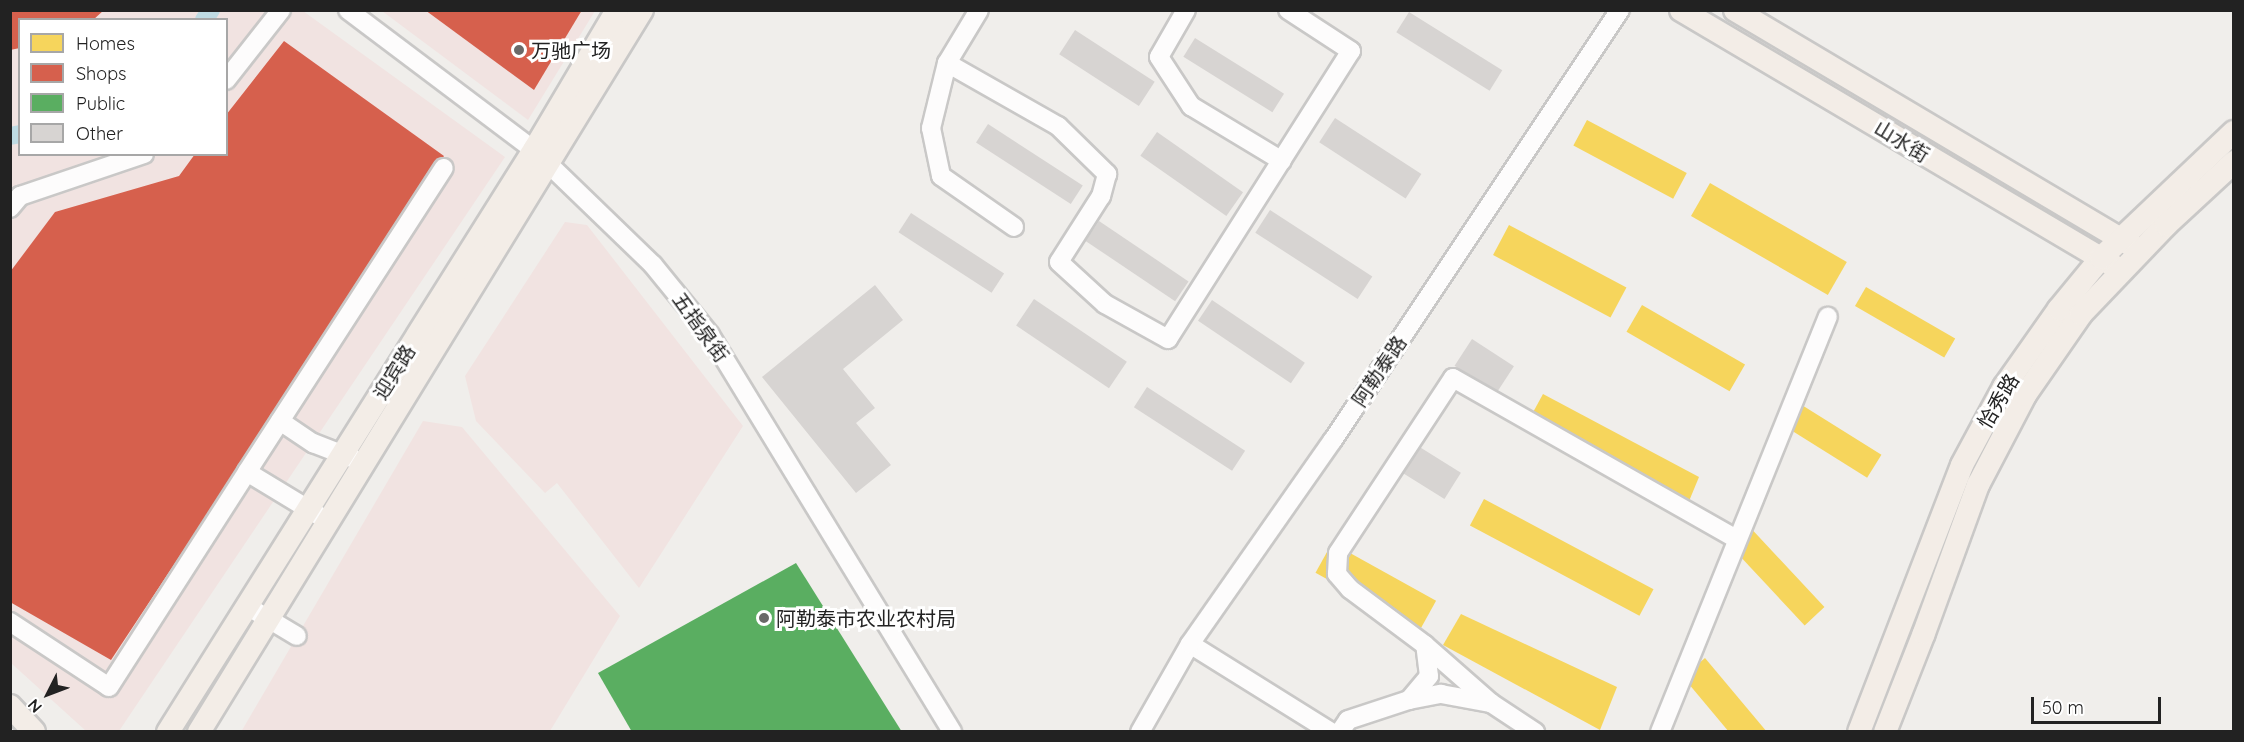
<!DOCTYPE html>
<meta charset="utf-8">
<style>
body{margin:0}
#map{position:relative;width:2244px;height:742px;overflow:hidden;background:#f0eeeb;font-family:Quicksand,"Noto Sans SC",sans-serif}
div>[style]{position:absolute}
.commercial>*{inset:0;background:#f1e3e1}
.homes>*{inset:0;background:#f6d55c;transform-origin:0 0}
.shops>*{inset:0;background:#d6604d}
.public>*{inset:0;background:#5aae61}
.canal>*{height:18px;margin:-9px;padding:0 9px;transform-origin:9px;border-radius:9px;background:#bfdbe3}
.building>*{inset:0;background:#d7d4d2;transform-origin:0 0}
.roads{filter:drop-shadow(2px 0 #c9c8c7) drop-shadow(-2px 0 #c9c8c7) drop-shadow(0 2px #c9c8c7) drop-shadow(0 -2px #c9c8c7)}
.minor>*{height:18px;margin:-9px;padding:0 9px;transform-origin:9px;border-radius:9px;background:#fdfcfc}
.major>*{height:22px;margin:-11px;padding:0 11px;transform-origin:11px;border-radius:11px;background:#f3ede7}
.dots>*{width:16px;height:16px;translate:-50% -50%;box-sizing:border-box;border:3px solid #fff;border-radius:50%}
span{translate:-50% -50%;white-space:nowrap;text-align:center;line-height:1.15;-webkit-text-stroke:6px #fff;paint-order:stroke}
.poi-label{font-size:20px;color:#222}
.left{translate:0 -50%;text-align:left}
.street-label{font-size:20px;color:#222}
.frame{position:absolute;inset:0;border:12px solid #222;pointer-events:none}
.legend{position:absolute;left:18px;top:18px;width:210px;height:138px;box-sizing:border-box;background:#fff;border:2px solid #a7a7a7;margin:0;padding:8px 10px;list-style:none;font-size:18px;color:#222}
.legend li{display:flex;align-items:center;gap:12px;height:30px}
.legend b{width:30px;border:2px solid #a7a7a7}
.north{position:absolute;left:18px;top:664px;width:60px;height:60px;-webkit-text-stroke:4px #fff;paint-order:stroke;rotate:228deg;font-size:16px;font-weight:700;line-height:24px;text-align:center;color:#222}
.north::after{content:'';display:block;margin:auto;width:21px;height:27px;background:#222;clip-path:polygon(50% 0,100% 100%,50% 72%,0 100%)}
.scale{position:absolute;left:2031px;top:697px;width:130px;height:27px;box-sizing:border-box;border:3px solid #222;border-top:0;padding-left:8px;font-size:18px;line-height:21px;white-space:nowrap;color:#222;-webkit-text-stroke:4px #fff;paint-order:stroke}
</style>
<div id="map">
<div class="commercial">
<i style="clip-path:polygon(evenodd,11px 11px,303px 11px,505px 157px,119px 731px,86px 731px,11px 663px,11px 11px,20px 20px,226px 20px,226px 154px,20px 154px,20px 20px)"></i>
<i style="clip-path:polygon(382px 11px,595px 11px,528px 120px)"></i>
<i style="clip-path:polygon(565px 222px,587px 225px,743px 426px,639px 588px,557px 483px,545px 493px,476px 421px,465px 376px)"></i>
<i style="clip-path:polygon(423px 421px,462px 427px,620px 616px,550px 731px,241px 732px)"></i>
</div>
<div class="homes">
<i style="left:1587px;top:120px;width:113px;height:29px;rotate:28deg"></i>
<i style="left:1710px;top:183px;width:158px;height:38px;rotate:30deg"></i>
<i style="left:1509px;top:225px;width:133px;height:34px;rotate:28deg"></i>
<i style="left:1866px;top:287px;width:103px;height:22px;rotate:30deg"></i>
<i style="left:1642px;top:305px;width:119px;height:31px;rotate:30deg"></i>
<i style="clip-path:polygon(1543px 394px,1699px 477px,1687px 506px,1531px 416px)"></i>
<i style="left:1789px;top:397px;width:109px;height:27px;rotate:32deg"></i>
<i style="left:1484px;top:499px;width:192px;height:30px;rotate:28deg"></i>
<i style="left:1746px;top:523px;width:115px;height:27px;rotate:47deg"></i>
<i style="left:1332px;top:543px;width:119px;height:34px;rotate:29deg"></i>
<i style="clip-path:polygon(1461px 614px,1617px 687px,1600px 730px,1443px 645px)"></i>
<i style="clip-path:polygon(1705px 658px,1767px 732px,1729px 732px,1683px 677px)"></i>
</div>
<div class="shops">
<i style="clip-path:polygon(10px 10px,104px 10px,93px 20px,20px 20px,20px 48px,10px 50px)"></i>
<i style="clip-path:polygon(425px 10px,582px 10px,534px 90px)"></i>
<i style="clip-path:polygon(284px 41px,444px 156px,111px 660px,10px 602px,10px 272px,55px 212px,179px 176px,195px 154px,226px 154px,226px 115px)"></i>
</div>
<div class="public">
<i style="clip-path:polygon(796px 563px,902px 732px,632px 732px,598px 673px)"></i>
</div>
<div class="canal">
<i style="left:204px;top:20px;width:12px;rotate:-55deg"></i>
<i style="left:10px;top:136px;width:10px;rotate:-11deg"></i>
</div>
<div class="building">
<i style="left:1409px;top:12px;width:110px;height:24px;rotate:32deg"></i>
<i style="left:1075px;top:30px;width:95px;height:29px;rotate:33deg"></i>
<i style="left:1195px;top:38px;width:105px;height:22px;rotate:32deg"></i>
<i style="left:1335px;top:118px;width:103px;height:29px;rotate:33deg"></i>
<i style="left:988px;top:124px;width:113px;height:22px;rotate:33deg"></i>
<i style="left:1157px;top:132px;width:105px;height:29px;rotate:35deg"></i>
<i style="left:1270px;top:210px;width:122px;height:27px;rotate:33deg"></i>
<i style="left:911px;top:213px;width:111px;height:23px;rotate:33deg"></i>
<i style="left:1099px;top:221px;width:108px;height:24px;rotate:34deg"></i>
<i style="clip-path:polygon(875px 285px,903px 320px,843px 369px,875px 408px,856px 423px,891px 465px,856px 493px,762px 377px)"></i>
<i style="left:1034px;top:299px;width:112px;height:32px;rotate:34deg"></i>
<i style="left:1212px;top:300px;width:112px;height:25px;rotate:34deg"></i>
<i style="left:1472px;top:339px;width:50px;height:32px;rotate:33deg"></i>
<i style="left:1147px;top:387px;width:117px;height:24px;rotate:33deg"></i>
<i style="left:1410px;top:441px;width:60px;height:31px;rotate:32deg"></i>
</div>
<div class="roads">
<div class="minor">
<i style="left:348px;top:10px;width:233px;rotate:37deg"></i>
<i style="left:534px;top:150px;width:165px;rotate:44deg"></i>
<i style="left:653px;top:265px;width:90px;rotate:50.8deg"></i>
<i style="left:710px;top:335px;width:465px;rotate:58.6deg"></i>
<i style="left:979px;top:10px;width:62px;rotate:121.1deg"></i>
<i style="left:947px;top:63px;width:67px;rotate:103.8deg"></i>
<i style="left:931px;top:128px;width:49px;rotate:78.2deg"></i>
<i style="left:941px;top:176px;width:89px;rotate:34.9deg"></i>
<i style="left:1186px;top:10px;width:54px;rotate:119.9deg"></i>
<i style="left:1159px;top:57px;width:59px;rotate:56.9deg"></i>
<i style="left:1191px;top:106px;width:106px;rotate:31.1deg"></i>
<i style="left:947px;top:63px;width:128px;rotate:29.6deg"></i>
<i style="left:1058px;top:126px;width:69px;rotate:44.4deg"></i>
<i style="left:1107px;top:174px;width:23px;rotate:105deg"></i>
<i style="left:1101px;top:196px;width:78px;rotate:122.5deg"></i>
<i style="left:1059px;top:262px;width:62px;rotate:42.4deg"></i>
<i style="left:1105px;top:304px;width:72px;rotate:29.1deg"></i>
<i style="left:1168px;top:339px;width:341px;rotate:-57.6deg"></i>
<i style="left:1351px;top:51px;width:75px;rotate:-146.9deg"></i>
<i style="left:226px;top:80px;width:89px;rotate:-51.8deg"></i>
<i style="left:10px;top:208px;width:16px;rotate:-50deg"></i>
<i style="left:20px;top:196px;width:131px;rotate:-18.7deg"></i>
<i style="left:280px;top:421px;width:40px;rotate:34deg"></i>
<i style="left:313px;top:443px;width:44px;rotate:21.3deg"></i>
<i style="left:247px;top:472px;width:362px;rotate:-57.1deg"></i>
<i style="left:247px;top:606px;width:58px;rotate:31deg"></i>
<i style="left:10px;top:622px;width:118px;rotate:33.3deg"></i>
<i style="left:109px;top:687px;width:255px;rotate:-57.3deg"></i>
<i style="left:247px;top:472px;width:95px;rotate:31.2deg"></i>
<i style="left:1190px;top:644px;width:166px;rotate:32deg"></i>
<i style="left:1409px;top:700px;width:31px;rotate:-50deg"></i>
<i style="left:1429px;top:676px;width:31px;rotate:-97deg"></i>
<i style="left:1491px;top:703px;width:88px;rotate:-138.7deg"></i>
<i style="left:1425px;top:645px;width:94px;rotate:-143.3deg"></i>
<i style="left:1350px;top:589px;width:20px;rotate:-131deg"></i>
<i style="left:1337px;top:574px;width:21px;rotate:-87deg"></i>
<i style="left:1338px;top:553px;width:209px;rotate:-56.7deg"></i>
<i style="left:1453px;top:378px;width:326px;rotate:29.6deg"></i>
<i style="left:1140px;top:732px;width:101px;rotate:-60.4deg"></i>
<i style="left:1190px;top:644px;width:249px;rotate:-55deg"></i>
<i style="left:1333px;top:440px;width:517px;rotate:-56.28deg"></i>
<i style="left:1340px;top:732px;width:14px;rotate:-56deg"></i>
<i style="left:1348px;top:720px;width:64px;rotate:-18.2deg"></i>
<i style="left:1409px;top:700px;width:33px;rotate:-11deg"></i>
<i style="left:1441px;top:694px;width:51px;rotate:10.2deg"></i>
<i style="left:1491px;top:703px;width:53px;rotate:33.4deg"></i>
<i style="left:1660px;top:732px;width:448px;rotate:-68deg"></i>
</div>
<div class="major">
<i style="left:1681px;top:10px;width:503px;rotate:30.59deg"></i>
<i style="left:1735px;top:10px;width:462px;rotate:30.7deg"></i>
<i style="left:10px;top:706px;width:35px;rotate:47deg"></i>
<i style="left:168px;top:732px;width:688px;rotate:-57.84deg"></i>
<i style="left:534px;top:150px;width:163px;rotate:-59.3deg"></i>
<i style="left:199px;top:732px;width:847px;rotate:-58.47deg"></i>
<i style="left:1859px;top:732px;width:286px;rotate:-68.9deg"></i>
<i style="left:1962px;top:465px;width:89px;rotate:-61.7deg"></i>
<i style="left:2004px;top:387px;width:95px;rotate:-54.8deg"></i>
<i style="left:2059px;top:309px;width:66px;rotate:-50.5deg"></i>
<i style="left:2101px;top:258px;width:183px;rotate:-43.5deg"></i>
<i style="left:1885px;top:732px;width:106px;rotate:-68.5deg"></i>
<i style="left:1924px;top:633px;width:158px;rotate:-70deg"></i>
<i style="left:1978px;top:485px;width:102px;rotate:-62.4deg"></i>
<i style="left:2025px;top:395px;width:98px;rotate:-55.3deg"></i>
<i style="left:2081px;top:314px;width:123px;rotate:-46.3deg"></i>
<i style="left:2166px;top:225px;width:93px;rotate:-42.8deg"></i>
</div>
</div>
<div class="dots">
<i style="left:519px;top:50px;background:#6a6968"></i>
<i style="left:764px;top:618px;background:#6a6968"></i>
</div>
<div class="poi-label">
<span class="left" style="left:531px;top:50px">万驰广场</span>
<span class="left" style="left:776px;top:618px">阿勒泰市农业农村局</span>
</div>
<div class="street-label">
<span style="left:1902px;top:141px;rotate:31deg">山水街</span>
<span style="left:701px;top:327px;rotate:54deg">五指泉街</span>
<span style="left:1379px;top:371px;rotate:-56deg">阿勒泰路</span>
<span style="left:394px;top:372px;rotate:-58deg">迎宾路</span>
<span style="left:1998px;top:401px;rotate:-59deg">恰秀路</span>
</div>
<div class="frame"></div>
<ul class="legend">
<li><b style="height:16px;background:#f6d55c"></b>Homes</li>
<li><b style="height:16px;background:#d6604d"></b>Shops</li>
<li><b style="height:16px;background:#5aae61"></b>Public</li>
<li><b style="height:16px;background:#d7d4d2"></b>Other</li>
</ul>
<div class="north">N</div>
<div class="scale">50 m</div>
</div>
